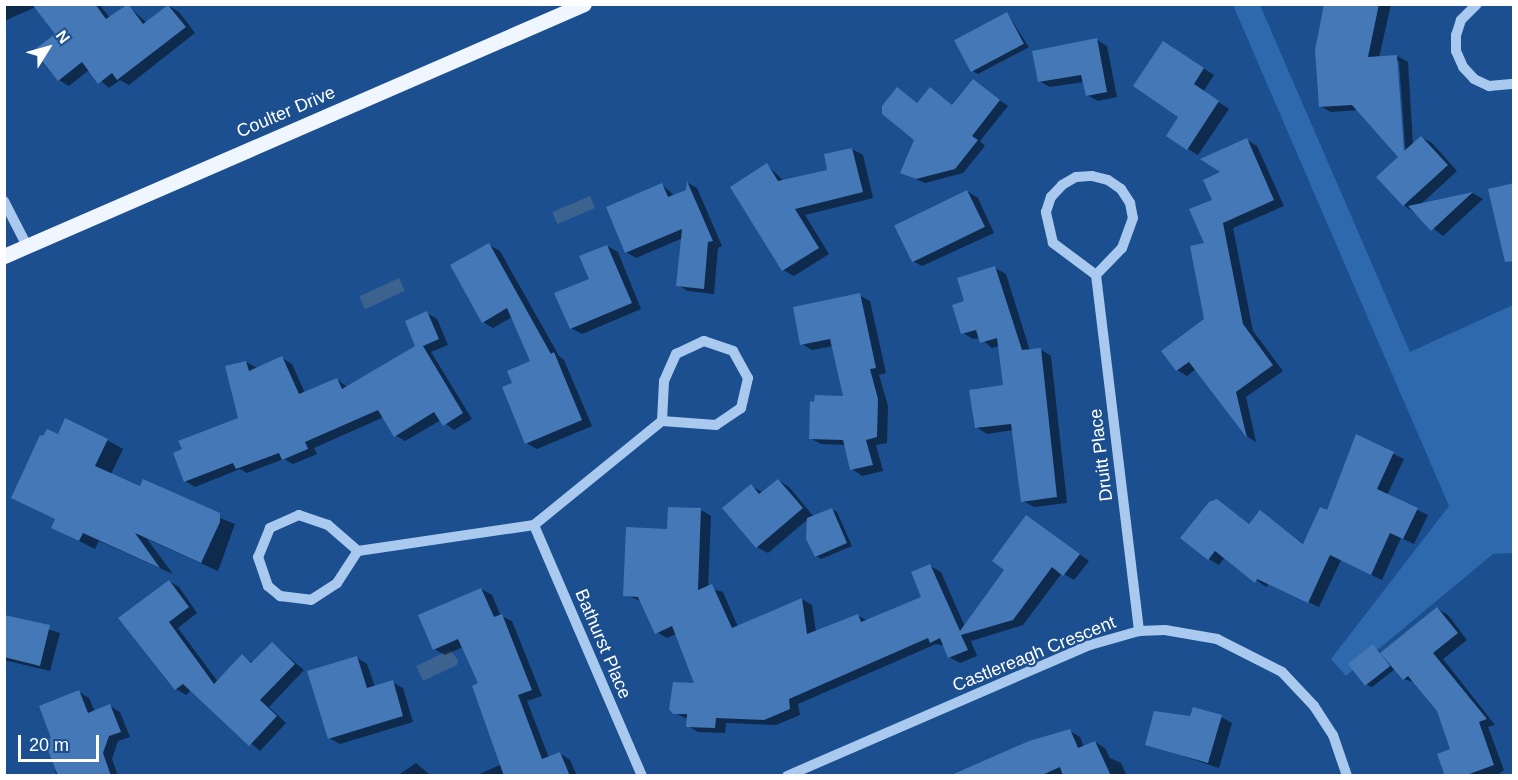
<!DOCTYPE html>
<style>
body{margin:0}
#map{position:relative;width:1518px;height:780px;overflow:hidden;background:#1b4f8f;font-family:Arial,sans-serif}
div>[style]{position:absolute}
.green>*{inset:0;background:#2e69ad}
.water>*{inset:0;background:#3c6290;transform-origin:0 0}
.shadow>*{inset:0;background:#0007}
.building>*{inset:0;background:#4478b7;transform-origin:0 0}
.minor>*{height:10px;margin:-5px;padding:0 5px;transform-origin:5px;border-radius:5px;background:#a9c9ee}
.major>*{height:15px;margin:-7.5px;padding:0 7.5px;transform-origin:7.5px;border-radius:7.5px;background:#f0f6ff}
span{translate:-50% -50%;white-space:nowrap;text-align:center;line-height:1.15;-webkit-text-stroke:4.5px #1b4f8f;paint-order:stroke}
.street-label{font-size:18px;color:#fff}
.frame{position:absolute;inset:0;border:6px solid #fff;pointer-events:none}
.north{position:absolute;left:18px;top:18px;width:60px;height:60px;-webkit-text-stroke:4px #1b4f8f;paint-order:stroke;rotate:53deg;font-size:16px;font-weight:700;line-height:24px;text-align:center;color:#fff}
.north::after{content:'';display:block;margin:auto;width:21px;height:27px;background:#fff;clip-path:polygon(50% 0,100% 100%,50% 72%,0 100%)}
.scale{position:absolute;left:18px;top:735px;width:81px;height:27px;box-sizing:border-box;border:3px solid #fff;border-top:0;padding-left:8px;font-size:18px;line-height:21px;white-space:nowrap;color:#fff;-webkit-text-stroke:4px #1b4f8f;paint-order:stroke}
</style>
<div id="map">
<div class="green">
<i style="clip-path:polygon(1233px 5px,1260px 5px,1410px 352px,1513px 305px,1513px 553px,1493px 554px,1346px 676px,1331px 659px,1449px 506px)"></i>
</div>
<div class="water">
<i style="left:590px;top:196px;width:13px;height:41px;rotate:67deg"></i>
<i style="left:399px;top:278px;width:14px;height:44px;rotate:65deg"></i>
<i style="clip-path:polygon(450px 650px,458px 660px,457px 665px,423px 681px,416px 666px)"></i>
</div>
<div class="shadow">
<i style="clip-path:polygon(4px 4px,99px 4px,110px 18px,127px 5px,147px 23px,169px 6px,179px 12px,195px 33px,129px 85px,120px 80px,109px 88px,89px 70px,69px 86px,59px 80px,57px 34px,36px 7px,4px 21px)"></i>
<i style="clip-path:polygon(evenodd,1326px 4px,1391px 4px,1379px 58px,1397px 56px,1408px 62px,1413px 145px,1421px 137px,1432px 143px,1457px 171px,1420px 205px,1473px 193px,1483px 199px,1443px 236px,1404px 205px,1400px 157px,1359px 110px,1331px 112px,1320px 106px,1326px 4px,1396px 61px,1399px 61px,1406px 159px,1403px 159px,1396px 61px)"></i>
<i style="clip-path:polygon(1007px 13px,1029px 47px,978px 74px,973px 71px)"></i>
<i style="clip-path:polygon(1097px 40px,1107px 46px,1117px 97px,1098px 101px,1087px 95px,1084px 82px,1050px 87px,1039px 81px)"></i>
<i style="clip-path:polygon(1174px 49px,1214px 75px,1203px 92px,1229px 109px,1198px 155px,1188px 149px,1180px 116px)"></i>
<i style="clip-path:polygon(973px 81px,1008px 106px,980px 141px,985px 146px,963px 173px,925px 183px,911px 177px,915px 140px,897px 89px,918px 104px,953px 106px)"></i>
<i style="clip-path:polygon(1247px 140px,1257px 146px,1284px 206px,1233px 228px,1253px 331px,1283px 371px,1246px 397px,1256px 442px,1248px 437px,1196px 369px,1187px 376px,1177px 370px,1206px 320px,1206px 245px,1214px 200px,1223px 173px)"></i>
<i style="clip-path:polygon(852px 149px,863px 155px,873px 198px,805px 215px,829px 254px,794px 276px,783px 270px,767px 165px,784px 181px,829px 171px)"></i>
<i style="clip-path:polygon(688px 183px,697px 188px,722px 246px,718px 248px,714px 294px,688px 291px,678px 285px,683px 238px,636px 258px,626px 252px,662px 185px,675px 196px,688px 191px)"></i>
<i style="clip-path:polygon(967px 191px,978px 198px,994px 233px,922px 266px,911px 260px)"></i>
<i style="clip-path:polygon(489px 245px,500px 251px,559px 356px,564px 360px,592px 426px,537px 449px,526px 443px,514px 384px,532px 362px,512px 317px,493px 328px,483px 322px)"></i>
<i style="clip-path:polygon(607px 246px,618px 252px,641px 309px,582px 334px,571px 328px)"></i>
<i style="clip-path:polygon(995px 268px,1006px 274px,1030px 351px,1040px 349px,1051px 356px,1067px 503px,1034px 507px,1023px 501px,1013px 430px,987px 434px,976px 427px,1004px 387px,999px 346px,992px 348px,980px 338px,973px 339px,963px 333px,966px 302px)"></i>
<i style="clip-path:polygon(859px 295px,870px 301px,886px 373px,879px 375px,888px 406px,887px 443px,876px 445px,883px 471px,862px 476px,852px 469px,845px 445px,821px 444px,810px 438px,844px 397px,833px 346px,812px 350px,802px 344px)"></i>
<i style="clip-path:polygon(427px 313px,437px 319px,448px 345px,431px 352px,472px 419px,454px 430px,441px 420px,405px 441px,395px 435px,384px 417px,314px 448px,317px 454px,293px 464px,284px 459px,247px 473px,240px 469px,195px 487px,185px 481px,240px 419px,246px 362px,257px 368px,282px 358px,292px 364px,305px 393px,337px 379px,348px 388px,417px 346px)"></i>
<i style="clip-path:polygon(59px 436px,107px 440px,123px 449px,111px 474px,235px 524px,218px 571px,147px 539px,173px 574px,99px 541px,95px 549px,53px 528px,57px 519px)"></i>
<i style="clip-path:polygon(1357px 436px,1404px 459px,1387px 495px,1428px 515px,1414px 544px,1401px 538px,1382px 580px,1341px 560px,1319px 607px,1269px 584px,1266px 587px,1225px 557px,1219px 565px,1209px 559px,1227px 507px,1250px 525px,1261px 512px,1304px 544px,1328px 512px)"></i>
<i style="clip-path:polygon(778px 480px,789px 487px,814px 517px,832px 509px,837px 512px,852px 546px,821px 559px,816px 556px,808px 519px,768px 553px,757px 547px,751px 486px,762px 492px)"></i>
<i style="clip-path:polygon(701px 510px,711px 516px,708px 588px,723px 592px,738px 627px,802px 599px,812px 605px,816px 632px,857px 615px,868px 621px,923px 598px,930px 566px,941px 572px,965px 627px,1007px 569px,1027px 517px,1089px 561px,1074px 580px,1062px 573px,1023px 625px,971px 641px,977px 656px,960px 663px,949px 657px,945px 646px,936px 644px,798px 704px,800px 715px,776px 725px,726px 723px,725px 733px,698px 732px,688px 726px,688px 719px,674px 713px,696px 684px,677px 634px,667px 638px,657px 632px,642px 601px,625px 595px,668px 531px)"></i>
<i style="clip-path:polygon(169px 581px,179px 587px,197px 613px,178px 628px,218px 682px,242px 656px,253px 663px,272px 643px,304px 670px,269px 707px,286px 723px,260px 751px,191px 690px,186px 695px,176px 689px,120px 618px)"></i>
<i style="clip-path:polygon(481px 589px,492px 595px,501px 616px,512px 621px,542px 696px,527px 701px,549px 758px,560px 753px,570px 760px,577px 776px,475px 776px,502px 764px,480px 684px,463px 647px,445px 655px,434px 649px)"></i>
<i style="clip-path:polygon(1438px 609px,1448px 615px,1467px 640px,1443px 659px,1495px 725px,1488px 727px,1504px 770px,1496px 776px,1446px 776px,1452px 750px,1438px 710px,1416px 683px,1404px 679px,1395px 669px,1372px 687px,1367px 685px,1373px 645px,1382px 654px)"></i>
<i style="clip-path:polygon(4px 616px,60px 633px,50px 671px,4px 660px)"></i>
<i style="clip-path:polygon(357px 658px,367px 664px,375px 687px,392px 682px,403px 688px,413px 722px,340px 744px,329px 738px)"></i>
<i style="clip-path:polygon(79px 692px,89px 698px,95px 712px,110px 706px,120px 712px,130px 737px,118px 741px,112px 759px,118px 776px,56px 776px,53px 738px)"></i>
<i style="clip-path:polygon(1221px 717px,1232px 723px,1219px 768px,1147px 744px,1191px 718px)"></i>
<i style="clip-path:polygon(1070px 731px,1080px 737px,1084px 747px,1095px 742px,1105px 748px,1110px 758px,1121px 763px,1127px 776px,952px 776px)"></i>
<i style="clip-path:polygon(416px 763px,431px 776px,397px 776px)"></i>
</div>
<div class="building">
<i style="clip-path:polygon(32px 4px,95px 4px,106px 19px,128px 4px,143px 24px,168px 5px,186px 27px,117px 80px,112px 73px,98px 84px,82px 62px,58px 81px,34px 50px,55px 34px)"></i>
<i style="clip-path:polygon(1324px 4px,1379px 4px,1368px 57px,1397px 55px,1404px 151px,1421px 136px,1448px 165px,1403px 206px,1376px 177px,1398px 157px,1352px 105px,1319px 107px,1315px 50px)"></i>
<i style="left:1007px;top:12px;width:36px;height:60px;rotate:62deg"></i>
<i style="clip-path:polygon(1097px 38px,1107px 92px,1086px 96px,1081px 75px,1038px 82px,1032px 51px)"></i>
<i style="clip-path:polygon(1163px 41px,1204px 68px,1194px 84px,1219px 101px,1187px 150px,1166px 136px,1178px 117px,1133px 86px)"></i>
<i style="clip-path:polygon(973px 79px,1000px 100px,972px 136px,978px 140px,955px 169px,916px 179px,900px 173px,914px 140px,882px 114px,882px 106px,897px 87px,917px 103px,930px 87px,952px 105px)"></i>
<i style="clip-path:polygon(1247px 138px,1274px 200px,1223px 223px,1243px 324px,1273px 365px,1236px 392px,1247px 438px,1189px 362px,1176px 371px,1161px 351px,1204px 319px,1190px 246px,1204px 243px,1189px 209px,1212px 200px,1203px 180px,1220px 172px,1200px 159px)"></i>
<i style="clip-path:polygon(852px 148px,863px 192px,795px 209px,819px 248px,782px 271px,730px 187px,767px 163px,778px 181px,827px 170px,824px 154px)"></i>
<i style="clip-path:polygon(687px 181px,713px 241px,708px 242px,704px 289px,676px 286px,682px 229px,625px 253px,606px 207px,662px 183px,668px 197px,686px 190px)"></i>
<i style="clip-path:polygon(1514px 183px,1514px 261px,1505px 262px,1488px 189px)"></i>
<i style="left:967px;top:190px;width:41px;height:81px;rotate:64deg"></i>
<i style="clip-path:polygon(1473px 192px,1431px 231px,1408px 206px)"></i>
<i style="clip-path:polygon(489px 243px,551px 354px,554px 352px,582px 420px,525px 444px,502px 387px,512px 383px,507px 371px,530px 361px,507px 308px,482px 323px,450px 265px)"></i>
<i style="clip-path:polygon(607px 245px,632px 303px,570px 329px,554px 293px,589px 279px,579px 256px)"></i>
<i style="clip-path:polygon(995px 266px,1022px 350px,1041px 348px,1057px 497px,1021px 502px,1011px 424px,975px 428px,969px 390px,1003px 385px,997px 338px,980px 343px,976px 330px,961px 334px,952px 305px,964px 301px,957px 278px)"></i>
<i style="clip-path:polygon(860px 293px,876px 368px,870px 369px,878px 399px,877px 437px,866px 440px,873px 465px,850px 470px,843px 440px,809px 439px,810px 401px,814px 402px,815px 395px,843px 396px,830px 339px,800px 345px,793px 307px)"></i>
<i style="clip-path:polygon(427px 311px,439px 339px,423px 346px,463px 413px,443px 426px,434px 412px,394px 437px,378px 410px,305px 442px,308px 449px,282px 460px,279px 453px,236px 469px,233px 463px,184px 482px,173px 453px,182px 449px,178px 441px,238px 418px,225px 366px,246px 361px,249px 371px,282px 356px,299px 394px,337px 378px,342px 389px,415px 346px,405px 321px)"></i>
<i style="clip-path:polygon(65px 418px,108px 439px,95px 466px,140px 486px,143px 479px,220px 513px,220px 522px,201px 563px,135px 533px,160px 568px,83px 533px,79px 541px,51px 528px,55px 519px,11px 498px,40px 435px,43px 436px,47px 429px,58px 434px)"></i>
<i style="clip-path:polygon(1356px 434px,1394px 452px,1377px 489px,1418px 508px,1403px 539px,1390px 533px,1371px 575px,1330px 555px,1308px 603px,1257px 579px,1255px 583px,1215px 551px,1208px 560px,1180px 538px,1209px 502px,1217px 499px,1249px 524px,1260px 510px,1303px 544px,1320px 507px,1327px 510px)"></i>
<i style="clip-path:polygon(778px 479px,803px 508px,756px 548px,722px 508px,751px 484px,759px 494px)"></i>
<i style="clip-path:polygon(668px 507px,701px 508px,698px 590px,712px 584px,732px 628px,802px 598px,807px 634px,858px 614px,861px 622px,921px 597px,911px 572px,930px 564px,960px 631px,1004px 570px,992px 561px,1026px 515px,1080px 554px,1063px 576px,1052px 567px,1013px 620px,961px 635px,968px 650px,948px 658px,940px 638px,930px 643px,928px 638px,789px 699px,790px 709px,764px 720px,716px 718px,715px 728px,686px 727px,687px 714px,673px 714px,669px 709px,673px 682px,694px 683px,672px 626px,655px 634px,638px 597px,623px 596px,626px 527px,667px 529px)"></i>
<i style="clip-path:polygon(832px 508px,847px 543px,815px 557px,806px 539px,807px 518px)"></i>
<i style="clip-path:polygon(169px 580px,189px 607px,169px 622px,214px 684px,242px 654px,251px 663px,272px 642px,295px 664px,260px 700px,277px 716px,249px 746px,183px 684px,175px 690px,118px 618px)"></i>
<i style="clip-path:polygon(481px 588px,494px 617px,502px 614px,532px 690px,518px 695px,542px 759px,560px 752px,570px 776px,504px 776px,472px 686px,478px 683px,458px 639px,433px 650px,418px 615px)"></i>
<i style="clip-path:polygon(1437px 607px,1458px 633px,1433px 653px,1487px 719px,1479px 722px,1494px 765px,1464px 776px,1445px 776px,1437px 754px,1450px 749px,1437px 711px,1408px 676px,1403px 680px,1380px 653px)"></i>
<i style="clip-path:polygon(4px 615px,50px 625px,40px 666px,4px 657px)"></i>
<i style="left:1373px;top:644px;width:28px;height:32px;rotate:52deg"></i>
<i style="clip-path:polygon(357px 656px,367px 688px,393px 680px,403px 716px,328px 739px,307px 671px)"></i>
<i style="clip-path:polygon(79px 690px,88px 713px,110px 704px,121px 732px,109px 736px,103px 753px,111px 776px,58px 776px,44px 740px,51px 738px,39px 706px)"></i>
<i style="clip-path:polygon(1193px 707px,1222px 715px,1208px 763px,1145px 745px,1154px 711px,1190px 716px)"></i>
<i style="clip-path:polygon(1070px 729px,1078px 748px,1095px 741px,1111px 776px,1063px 776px,1060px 767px,1040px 776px,949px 776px,1029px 741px)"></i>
</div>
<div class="minor">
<i style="left:1477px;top:4px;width:23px;rotate:135deg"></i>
<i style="left:1461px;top:20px;width:16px;rotate:108deg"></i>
<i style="left:1456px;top:35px;width:16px;rotate:90deg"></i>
<i style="left:1456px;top:51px;width:17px;rotate:66deg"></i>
<i style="left:1463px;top:67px;width:16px;rotate:47deg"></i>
<i style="left:1474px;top:79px;width:17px;rotate:25deg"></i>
<i style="left:1489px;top:86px;width:25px;rotate:-5deg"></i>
<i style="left:1092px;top:176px;width:16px;rotate:14deg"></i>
<i style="left:1108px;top:180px;width:16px;rotate:35deg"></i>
<i style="left:1121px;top:189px;width:17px;rotate:57deg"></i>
<i style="left:1130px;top:203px;width:15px;rotate:79deg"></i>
<i style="left:1133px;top:218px;width:32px;rotate:110deg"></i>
<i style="left:1122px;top:248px;width:37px;rotate:134deg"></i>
<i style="left:1096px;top:275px;width:54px;rotate:-143.3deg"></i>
<i style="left:1053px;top:243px;width:32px;rotate:-103deg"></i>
<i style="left:1046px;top:212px;width:16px;rotate:-72deg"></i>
<i style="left:1051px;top:197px;width:16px;rotate:-47deg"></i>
<i style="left:1062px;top:185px;width:16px;rotate:-30deg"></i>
<i style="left:1076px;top:177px;width:16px;rotate:-4deg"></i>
<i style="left:4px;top:201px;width:51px;rotate:62.9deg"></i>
<i style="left:1096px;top:275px;width:359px;rotate:83.1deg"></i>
<i style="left:358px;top:551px;width:40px;rotate:-139deg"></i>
<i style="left:328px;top:525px;width:31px;rotate:-161deg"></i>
<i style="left:299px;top:515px;width:32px;rotate:156deg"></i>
<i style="left:270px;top:528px;width:31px;rotate:112deg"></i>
<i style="left:258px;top:557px;width:31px;rotate:71deg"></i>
<i style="left:268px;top:586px;width:16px;rotate:40deg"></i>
<i style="left:280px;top:596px;width:31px;rotate:7deg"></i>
<i style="left:311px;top:600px;width:31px;rotate:-33deg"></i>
<i style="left:337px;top:583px;width:38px;rotate:-57deg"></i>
<i style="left:358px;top:551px;width:178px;rotate:-8.4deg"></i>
<i style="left:642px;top:776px;width:273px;rotate:-113.3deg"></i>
<i style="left:534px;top:525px;width:165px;rotate:-39.1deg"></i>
<i style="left:662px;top:421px;width:40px;rotate:-87.1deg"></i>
<i style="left:664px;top:381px;width:30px;rotate:-66deg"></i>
<i style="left:676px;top:354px;width:31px;rotate:-25deg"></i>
<i style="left:704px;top:341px;width:31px;rotate:19deg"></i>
<i style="left:733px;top:351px;width:31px;rotate:61deg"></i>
<i style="left:748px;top:378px;width:31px;rotate:103deg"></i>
<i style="left:741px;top:408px;width:30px;rotate:146deg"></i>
<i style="left:716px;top:425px;width:54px;rotate:-175.8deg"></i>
<i style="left:787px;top:776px;width:330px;rotate:-23.4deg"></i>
<i style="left:1090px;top:645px;width:51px;rotate:-15.9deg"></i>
<i style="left:1139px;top:631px;width:26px;rotate:-2deg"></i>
<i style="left:1165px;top:630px;width:53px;rotate:9.8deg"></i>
<i style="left:1217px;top:639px;width:73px;rotate:26.9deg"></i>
<i style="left:1282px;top:672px;width:47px;rotate:46.7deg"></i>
<i style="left:1314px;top:706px;width:35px;rotate:57deg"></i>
<i style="left:1333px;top:735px;width:43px;rotate:71.1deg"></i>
</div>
<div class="major">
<i style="left:4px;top:256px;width:632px;rotate:-23.48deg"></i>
</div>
<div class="street-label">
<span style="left:286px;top:112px;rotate:-23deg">Coulter Drive</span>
<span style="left:1101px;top:455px;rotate:-97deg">Druitt Place</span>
<span style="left:603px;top:644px;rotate:67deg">Bathurst Place</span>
<span style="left:1034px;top:654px;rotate:-22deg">Castlereagh Crescent</span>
</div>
<div class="frame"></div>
<div class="north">N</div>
<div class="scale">20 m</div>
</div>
